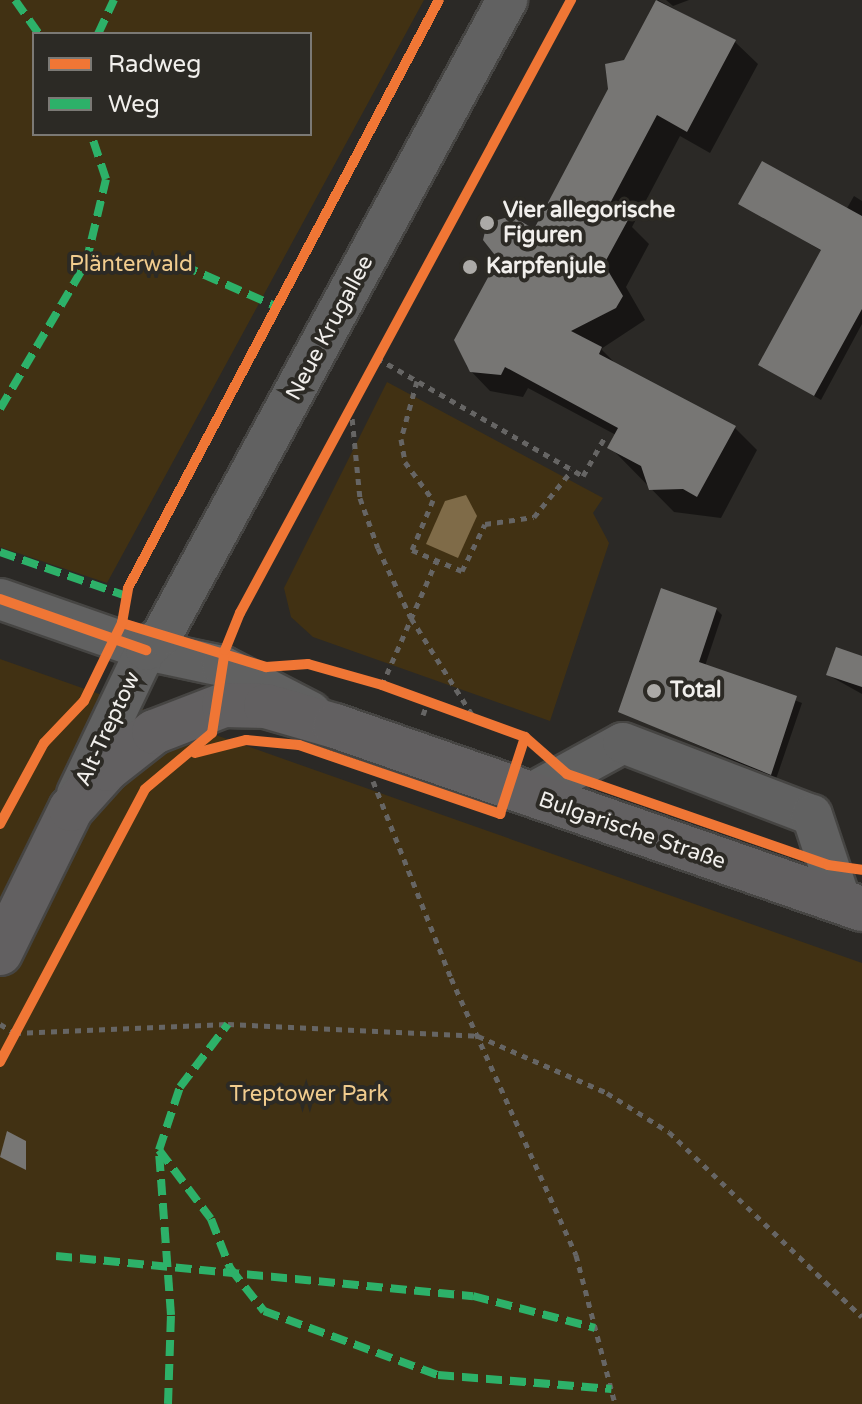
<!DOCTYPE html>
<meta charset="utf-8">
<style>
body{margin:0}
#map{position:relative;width:862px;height:1404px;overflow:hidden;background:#2b2926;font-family:"Varela Round",sans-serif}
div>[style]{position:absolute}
.green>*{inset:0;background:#413113}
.water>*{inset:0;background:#7f6b48}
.shadow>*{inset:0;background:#0007}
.building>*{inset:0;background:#777674}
.path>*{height:5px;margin-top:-2.5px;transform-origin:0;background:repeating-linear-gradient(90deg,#666564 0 6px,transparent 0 12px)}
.roads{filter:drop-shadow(2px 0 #464543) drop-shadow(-2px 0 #464543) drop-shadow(0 2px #464543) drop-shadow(0 -2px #464543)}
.minor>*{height:40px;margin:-20px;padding:0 20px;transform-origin:20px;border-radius:20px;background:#616161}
.major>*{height:44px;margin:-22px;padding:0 22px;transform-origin:22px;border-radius:22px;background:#626061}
.quiet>*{height:8px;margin-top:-4px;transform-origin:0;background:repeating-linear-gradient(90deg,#2db169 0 16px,transparent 0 24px)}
.cycleway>*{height:10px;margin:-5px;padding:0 5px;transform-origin:5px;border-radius:5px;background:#f07635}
.dots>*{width:22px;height:22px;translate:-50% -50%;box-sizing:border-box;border:4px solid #2c2a25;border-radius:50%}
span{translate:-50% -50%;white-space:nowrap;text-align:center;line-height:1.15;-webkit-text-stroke:8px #2c2a25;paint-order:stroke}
.poi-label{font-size:22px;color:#f1efec;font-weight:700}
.left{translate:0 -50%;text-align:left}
.park-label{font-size:22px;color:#f1cc8e}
.street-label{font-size:22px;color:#f1efec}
.legend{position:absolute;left:32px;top:32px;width:280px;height:104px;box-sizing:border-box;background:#2c2a25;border:2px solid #7b7975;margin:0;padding:10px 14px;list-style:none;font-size:24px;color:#f1efec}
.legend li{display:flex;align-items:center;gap:16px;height:40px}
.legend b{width:40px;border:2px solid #7b7975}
</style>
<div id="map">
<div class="green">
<i style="clip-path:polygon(evenodd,0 0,424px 0,107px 583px,0 547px,0 0,34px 34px,310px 34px,310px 134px,34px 134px,34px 34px)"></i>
<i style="clip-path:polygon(387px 382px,603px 498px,593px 513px,609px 543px,550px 721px,313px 637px,291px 617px,284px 588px)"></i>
<i style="clip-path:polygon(0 659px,862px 963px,862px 1404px,0 1404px)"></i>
</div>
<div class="water">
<i style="clip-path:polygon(466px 495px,477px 516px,458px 558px,426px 544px,445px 501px)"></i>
</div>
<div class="shadow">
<i style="clip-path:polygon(658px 0,735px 42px,758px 64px,710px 153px,680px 136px,632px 227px,649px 244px,626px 287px,645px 320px,601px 349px,618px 366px,734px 427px,757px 450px,721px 518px,674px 512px,610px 447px,616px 435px,528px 388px,523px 397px,490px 391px,467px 367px,457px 340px,535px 231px)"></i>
<i style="clip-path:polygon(666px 0,689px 0,673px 6px)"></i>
<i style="clip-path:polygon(854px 196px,862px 201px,862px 324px,821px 400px,761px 365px,822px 251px,741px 204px,846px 210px)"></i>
<i style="clip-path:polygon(716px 609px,722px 615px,705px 666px,802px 703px,776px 779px,621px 712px)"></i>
<i style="clip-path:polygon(862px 659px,862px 694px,828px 675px)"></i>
</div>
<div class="building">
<i style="clip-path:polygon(656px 0,736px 40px,687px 132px,657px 115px,607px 209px,628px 220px,604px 264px,623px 296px,616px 308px,571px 331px,602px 347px,599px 354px,736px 426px,697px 497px,683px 489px,649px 490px,641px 466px,607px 448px,618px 428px,505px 367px,501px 375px,470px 372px,454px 340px,498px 259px,483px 240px,487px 223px,512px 216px,534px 229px,608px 89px,605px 64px,624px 60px)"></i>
<i style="clip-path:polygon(762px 161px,862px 216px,862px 309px,814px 396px,758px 365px,821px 250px,738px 204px)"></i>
<i style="clip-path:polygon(661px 588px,717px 608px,699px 662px,797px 696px,771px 775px,618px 712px)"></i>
<i style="clip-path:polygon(836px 647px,862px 656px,862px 687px,826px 675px)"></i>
<i style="clip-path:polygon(7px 1131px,26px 1141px,26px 1170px,0 1157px)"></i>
</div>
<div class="path">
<i style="left:377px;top:358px;width:237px;rotate:29.8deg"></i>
<i style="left:583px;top:476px;width:45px;rotate:-60.6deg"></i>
<i style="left:417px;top:381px;width:60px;rotate:105.4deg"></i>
<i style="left:401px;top:439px;width:23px;rotate:80deg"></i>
<i style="left:405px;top:462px;width:47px;rotate:53.6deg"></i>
<i style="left:433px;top:500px;width:54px;rotate:112.8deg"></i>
<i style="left:412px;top:550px;width:54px;rotate:22.8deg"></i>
<i style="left:462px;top:571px;width:52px;rotate:-63.9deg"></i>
<i style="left:485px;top:524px;width:49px;rotate:-8.1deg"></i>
<i style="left:534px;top:517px;width:60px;rotate:-51deg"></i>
<i style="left:351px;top:407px;width:91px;rotate:84.4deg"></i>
<i style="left:360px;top:498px;width:53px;rotate:70.2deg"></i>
<i style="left:378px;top:548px;width:77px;rotate:64.8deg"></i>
<i style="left:411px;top:618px;width:116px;rotate:57.7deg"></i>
<i style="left:382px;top:685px;width:137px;rotate:-66.3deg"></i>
<i style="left:423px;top:715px;width:15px;rotate:-70deg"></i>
<i style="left:373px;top:781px;width:212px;rotate:68.4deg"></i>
<i style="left:451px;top:978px;width:304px;rotate:65.7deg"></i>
<i style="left:576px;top:1255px;width:154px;rotate:75.3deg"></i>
<i style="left:0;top:1024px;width:17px;rotate:31deg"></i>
<i style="left:15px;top:1033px;width:213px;rotate:-2.4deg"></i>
<i style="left:228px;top:1024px;width:250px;rotate:2.7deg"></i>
<i style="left:478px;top:1036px;width:141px;rotate:23.8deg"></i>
<i style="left:607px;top:1093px;width:73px;rotate:32.2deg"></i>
<i style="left:669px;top:1132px;width:267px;rotate:43.8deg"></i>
</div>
<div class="roads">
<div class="minor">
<i style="left:0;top:599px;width:155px;rotate:19.3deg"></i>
<i style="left:146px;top:650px;width:78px;rotate:11.9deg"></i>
<i style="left:222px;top:666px;width:100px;rotate:27.3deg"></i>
<i style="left:77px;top:794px;width:160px;rotate:-64.4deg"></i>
<i style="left:146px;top:650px;width:22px;rotate:-43deg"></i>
<i style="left:162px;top:635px;width:723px;rotate:-61.48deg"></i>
<i style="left:528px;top:795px;width:108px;rotate:-28.7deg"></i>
<i style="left:623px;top:743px;width:202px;rotate:20.9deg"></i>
<i style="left:812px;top:815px;width:92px;rotate:71.6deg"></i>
</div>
<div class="major">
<i style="left:0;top:953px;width:161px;rotate:-63.8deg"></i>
<i style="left:71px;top:809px;width:54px;rotate:-48deg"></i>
<i style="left:107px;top:769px;width:60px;rotate:-38.2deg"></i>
<i style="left:154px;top:732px;width:75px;rotate:-21.1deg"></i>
<i style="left:224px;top:705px;width:42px;rotate:1.4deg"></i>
<i style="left:266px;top:706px;width:72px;rotate:16.2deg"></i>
<i style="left:335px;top:726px;width:558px;rotate:19.15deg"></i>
</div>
</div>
<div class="quiet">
<i style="left:15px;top:0;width:42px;rotate:54.8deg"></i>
<i style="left:98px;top:34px;width:38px;rotate:-65deg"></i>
<i style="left:86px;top:263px;width:96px;rotate:1.2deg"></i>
<i style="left:182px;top:265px;width:99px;rotate:23.7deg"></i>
<i style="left:0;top:409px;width:169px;rotate:-59.5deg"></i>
<i style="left:86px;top:263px;width:86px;rotate:-76.6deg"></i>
<i style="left:106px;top:179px;width:47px;rotate:-108.4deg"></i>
<i style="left:0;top:552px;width:133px;rotate:19.2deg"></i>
<i style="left:159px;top:1150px;width:86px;rotate:53deg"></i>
<i style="left:211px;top:1219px;width:53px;rotate:68.8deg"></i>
<i style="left:230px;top:1268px;width:55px;rotate:51.7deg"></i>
<i style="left:264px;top:1311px;width:185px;rotate:20.2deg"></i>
<i style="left:438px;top:1375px;width:174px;rotate:4.6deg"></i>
<i style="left:56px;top:1256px;width:419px;rotate:5.5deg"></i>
<i style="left:473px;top:1296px;width:126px;rotate:14.7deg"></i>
<i style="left:168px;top:1404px;width:89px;rotate:-88.1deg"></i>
<i style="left:171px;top:1315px;width:165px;rotate:-94.2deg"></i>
<i style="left:159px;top:1150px;width:66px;rotate:-71.6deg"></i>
<i style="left:180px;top:1087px;width:79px;rotate:-52.7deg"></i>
</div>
<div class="cycleway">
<i style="left:0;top:599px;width:155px;rotate:19.3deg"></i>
<i style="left:122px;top:623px;width:151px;rotate:17deg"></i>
<i style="left:266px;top:667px;width:42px;rotate:-4.1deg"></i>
<i style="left:308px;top:664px;width:77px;rotate:15.8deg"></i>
<i style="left:382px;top:685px;width:152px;rotate:20deg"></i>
<i style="left:525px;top:737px;width:56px;rotate:41.4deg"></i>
<i style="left:567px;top:774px;width:276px;rotate:19.2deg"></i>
<i style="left:828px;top:865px;width:34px;rotate:8deg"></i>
<i style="left:195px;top:753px;width:53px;rotate:-14.3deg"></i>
<i style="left:246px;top:740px;width:53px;rotate:5.4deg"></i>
<i style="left:299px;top:745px;width:213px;rotate:18.9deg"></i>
<i style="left:500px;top:814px;width:81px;rotate:-72deg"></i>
<i style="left:0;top:824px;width:92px;rotate:-61.5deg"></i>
<i style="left:44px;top:743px;width:58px;rotate:-46.4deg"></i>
<i style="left:84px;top:701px;width:87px;rotate:-64deg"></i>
<i style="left:122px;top:623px;width:36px;rotate:-80deg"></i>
<i style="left:128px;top:588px;width:665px;rotate:-62.13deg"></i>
<i style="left:0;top:1062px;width:309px;rotate:-62deg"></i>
<i style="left:145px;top:789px;width:87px;rotate:-39.9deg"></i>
<i style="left:212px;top:733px;width:84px;rotate:-81.1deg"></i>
<i style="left:225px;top:650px;width:40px;rotate:-68deg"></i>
<i style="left:240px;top:613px;width:697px;rotate:-61.63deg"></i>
</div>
<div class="dots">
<i style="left:487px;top:223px;background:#acaaa7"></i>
<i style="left:470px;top:267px;background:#acaaa7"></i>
<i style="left:654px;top:691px;background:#acaaa7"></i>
</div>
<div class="poi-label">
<span class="left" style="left:503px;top:223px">Vier allegorische<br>Figuren</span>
<span class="left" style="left:486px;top:267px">Karpfenjule</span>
<span class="left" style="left:670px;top:691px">Total</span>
</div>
<div class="park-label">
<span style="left:131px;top:265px">Plänterwald</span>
<span style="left:309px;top:1095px">Treptower Park</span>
</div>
<div class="street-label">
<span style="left:330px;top:328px;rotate:-62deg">Neue Krugallee</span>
<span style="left:108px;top:729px;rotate:-65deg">Alt-Treptow</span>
<span style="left:632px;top:831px;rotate:19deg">Bulgarische Straße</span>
</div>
<ul class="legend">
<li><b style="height:10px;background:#f07635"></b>Radweg</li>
<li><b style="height:10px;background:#2db169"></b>Weg</li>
</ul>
</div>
